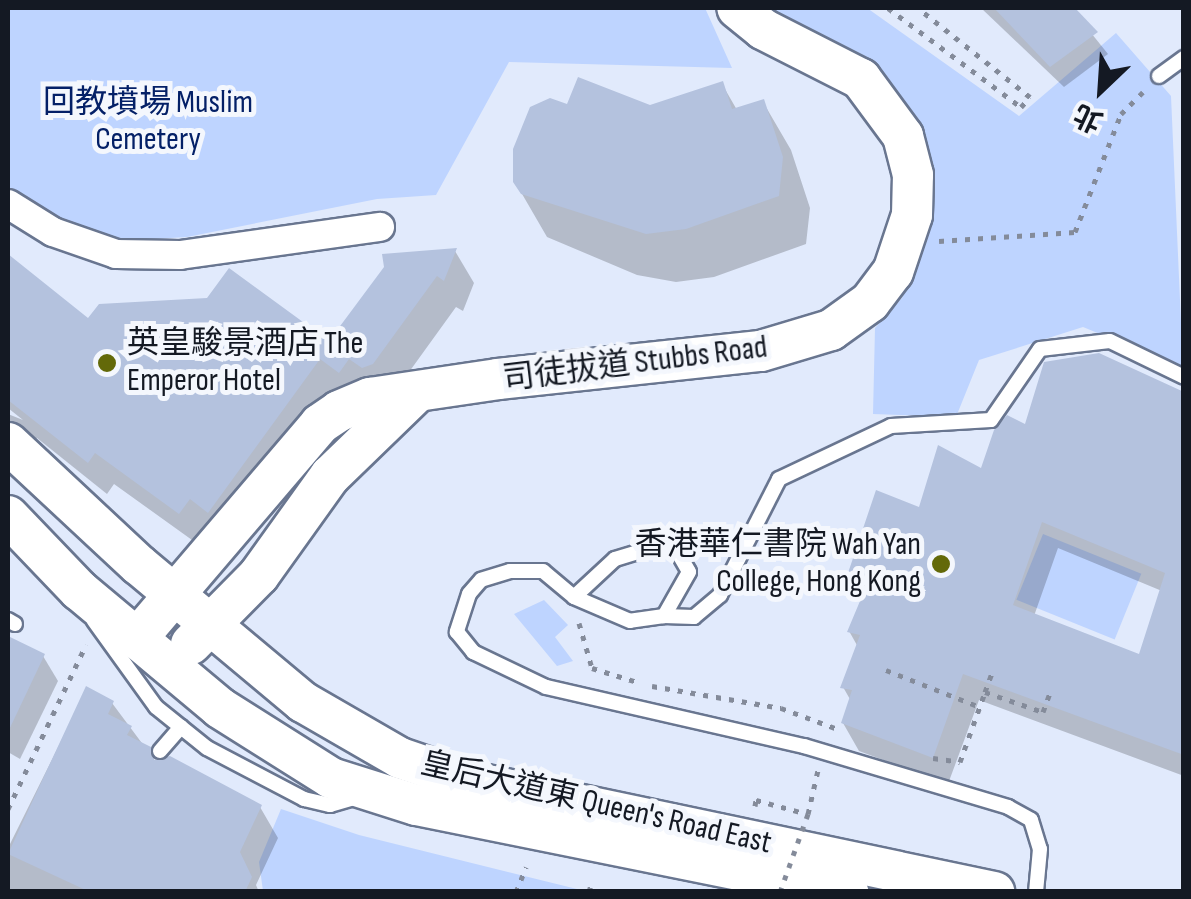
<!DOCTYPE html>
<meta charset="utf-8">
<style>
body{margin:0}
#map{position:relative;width:1191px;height:899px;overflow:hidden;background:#e1eafc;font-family:"Sofia Sans Condensed","Noto Sans TC",sans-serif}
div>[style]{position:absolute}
.green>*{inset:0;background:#bed4ff;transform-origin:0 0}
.shadow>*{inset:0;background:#0003}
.building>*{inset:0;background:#b4c2de}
.path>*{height:5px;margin-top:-2.5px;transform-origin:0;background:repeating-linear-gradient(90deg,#848b9a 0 5px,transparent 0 13px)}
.roads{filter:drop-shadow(2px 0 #697690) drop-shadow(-2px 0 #697690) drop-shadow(0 2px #697690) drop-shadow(0 -2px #697690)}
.service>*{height:14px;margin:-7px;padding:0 7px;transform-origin:7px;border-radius:7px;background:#fff}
.minor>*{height:28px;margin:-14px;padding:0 14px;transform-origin:14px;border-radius:14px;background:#fff}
.secondary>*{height:40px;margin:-20px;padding:0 20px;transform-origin:20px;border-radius:20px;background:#fff}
.path-bridge>*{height:5px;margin-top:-2.5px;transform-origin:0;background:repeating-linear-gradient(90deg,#848b9a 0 5px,transparent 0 13px)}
.dots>*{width:28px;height:28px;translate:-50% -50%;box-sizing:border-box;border:5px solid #f4f7fd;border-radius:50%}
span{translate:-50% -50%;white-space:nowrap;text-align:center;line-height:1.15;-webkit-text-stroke:10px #f4f7fd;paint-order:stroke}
.park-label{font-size:32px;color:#042067}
.poi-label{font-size:32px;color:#141923}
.left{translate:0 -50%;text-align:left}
.right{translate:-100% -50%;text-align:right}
.street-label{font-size:32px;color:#141923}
.frame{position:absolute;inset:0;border:10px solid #141923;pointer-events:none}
.north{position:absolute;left:1051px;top:40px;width:100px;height:100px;-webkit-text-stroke:8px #f4f7fd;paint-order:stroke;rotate:205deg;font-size:28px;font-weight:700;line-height:40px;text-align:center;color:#141923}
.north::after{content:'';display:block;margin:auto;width:35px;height:45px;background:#141923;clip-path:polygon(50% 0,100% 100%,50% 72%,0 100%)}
</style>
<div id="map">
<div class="green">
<i style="clip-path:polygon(8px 8px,705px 8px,732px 68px,509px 62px,436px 195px,377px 199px,187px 237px,119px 241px,58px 223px,8px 188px)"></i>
<i style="clip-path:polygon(770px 8px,867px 8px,1019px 116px,1116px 33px,1171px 96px,1183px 368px,1083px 327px,979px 360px,956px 417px,873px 414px,875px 328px,902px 298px,927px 237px,930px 179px,880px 73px)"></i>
<i style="left:1043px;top:534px;width:106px;height:71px;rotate:22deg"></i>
<i style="clip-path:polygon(544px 600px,568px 625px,555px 637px,573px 661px,557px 666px,514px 614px)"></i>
<i style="clip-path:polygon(281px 809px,359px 835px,581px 890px,263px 891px,259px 862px)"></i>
</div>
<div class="shadow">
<i style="clip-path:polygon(981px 8px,1071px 8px,1108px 54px,1064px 87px)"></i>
<i style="clip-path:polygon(722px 84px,737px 110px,763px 102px,791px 150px,810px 208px,806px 244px,714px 277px,676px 282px,637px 275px,547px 237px,518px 187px,569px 107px,650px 108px)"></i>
<i style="clip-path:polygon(455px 251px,474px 283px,463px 311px,456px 307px,391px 397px,199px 545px,114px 484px,107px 494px,37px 438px,31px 445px,8px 427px,8px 414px,23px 420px,8px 408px,8px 258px,88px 321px,330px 344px)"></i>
<i style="clip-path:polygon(evenodd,1184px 395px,1184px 776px,979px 700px,948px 784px,859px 751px,843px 723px,851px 701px,843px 687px,858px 647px,849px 631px,865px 597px,851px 573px,921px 510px,982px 472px,1026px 428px,1184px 395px,1058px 548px,1162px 591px,1140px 657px,1034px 616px,1058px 548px)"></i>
<i style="clip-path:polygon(8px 639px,43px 656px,58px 681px,20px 759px,8px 752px)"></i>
<i style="clip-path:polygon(87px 689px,112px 703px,156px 762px,260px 807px,278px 838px,256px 885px,259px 892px,8px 892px,8px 848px)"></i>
</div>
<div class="building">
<i style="clip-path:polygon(994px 8px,1075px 8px,1098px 32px,1050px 67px)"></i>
<i style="clip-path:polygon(578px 77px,650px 105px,723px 81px,732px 109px,764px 99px,783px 157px,779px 196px,686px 229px,646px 234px,521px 194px,513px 182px,513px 149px,530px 107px,550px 98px,567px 104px)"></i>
<i style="clip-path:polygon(457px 248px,444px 281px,437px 276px,373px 364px,362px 368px,349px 359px,339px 373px,320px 359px,208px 513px,190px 499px,179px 514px,95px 453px,88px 463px,8px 400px,8px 254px,88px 318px,99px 304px,207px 298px,229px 268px,329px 341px,384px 267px,382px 254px)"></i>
<i style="clip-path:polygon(evenodd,1099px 353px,1184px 392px,1184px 755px,963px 674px,933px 758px,841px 723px,852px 690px,840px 688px,860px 635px,847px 632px,868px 582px,848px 573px,876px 490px,919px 507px,938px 445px,981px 468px,994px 430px,1007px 415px,1025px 424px,1044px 362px,1099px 353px,1042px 522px,1165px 573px,1139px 654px,1013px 605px,1042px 522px)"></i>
<i style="clip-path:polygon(8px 636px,45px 654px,8px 732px)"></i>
<i style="clip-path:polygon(86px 686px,114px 701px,108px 714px,132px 726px,127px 735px,151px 747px,154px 760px,170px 756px,262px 805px,240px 852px,252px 877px,245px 892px,90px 892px,8px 854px)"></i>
</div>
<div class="path">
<i style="left:888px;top:8px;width:166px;rotate:36.7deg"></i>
<i style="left:1021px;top:107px;width:13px;rotate:-48deg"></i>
<i style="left:1030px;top:97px;width:143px;rotate:-141.5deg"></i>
<i style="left:939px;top:241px;width:136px;rotate:-3.8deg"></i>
<i style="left:1075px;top:232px;width:127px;rotate:-68.7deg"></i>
<i style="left:1121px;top:114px;width:31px;rotate:-45deg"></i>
<i style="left:579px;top:623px;width:47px;rotate:73.9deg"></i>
<i style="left:592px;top:668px;width:47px;rotate:17.3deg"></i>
<i style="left:886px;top:670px;width:101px;rotate:21.5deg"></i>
<i style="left:652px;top:686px;width:131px;rotate:9.7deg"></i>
<i style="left:781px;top:708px;width:63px;rotate:20.4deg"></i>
<i style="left:985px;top:692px;width:23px;rotate:-70deg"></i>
<i style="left:933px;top:758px;width:27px;rotate:8deg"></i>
<i style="left:960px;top:762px;width:74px;rotate:-70.3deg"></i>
<i style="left:985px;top:692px;width:61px;rotate:19deg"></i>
<i style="left:1043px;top:712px;width:20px;rotate:-70deg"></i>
<i style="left:755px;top:806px;width:6px;rotate:-81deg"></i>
<i style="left:756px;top:800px;width:54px;rotate:15.1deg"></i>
<i style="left:808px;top:814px;width:45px;rotate:-77.2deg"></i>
<i style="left:8px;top:809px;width:182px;rotate:-64.6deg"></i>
<i style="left:516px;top:892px;width:27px;rotate:-68deg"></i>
<i style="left:589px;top:892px;width:12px;rotate:-76deg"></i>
</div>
<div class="roads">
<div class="service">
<i style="left:1159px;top:76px;width:31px;rotate:-36deg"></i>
<i style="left:574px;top:597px;width:56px;rotate:-42.8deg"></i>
<i style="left:615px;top:559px;width:39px;rotate:-17deg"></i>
<i style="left:652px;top:548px;width:25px;rotate:7deg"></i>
<i style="left:677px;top:551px;width:24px;rotate:60deg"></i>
<i style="left:689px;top:572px;width:51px;rotate:119.6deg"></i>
<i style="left:664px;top:616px;width:34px;rotate:172deg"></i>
<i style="left:630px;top:621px;width:61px;rotate:-156.8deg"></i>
<i style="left:574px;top:597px;width:40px;rotate:-140deg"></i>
<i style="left:543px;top:571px;width:33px;rotate:180deg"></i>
<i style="left:510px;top:571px;width:30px;rotate:163deg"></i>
<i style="left:481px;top:580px;width:18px;rotate:131deg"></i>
<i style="left:469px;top:594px;width:40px;rotate:108deg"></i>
<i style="left:457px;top:632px;width:26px;rotate:51deg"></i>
<i style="left:473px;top:652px;width:81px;rotate:25.6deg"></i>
<i style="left:546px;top:687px;width:265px;rotate:12.9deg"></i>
<i style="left:804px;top:746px;width:213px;rotate:16.6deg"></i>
<i style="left:1008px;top:807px;width:26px;rotate:29deg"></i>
<i style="left:1031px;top:820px;width:30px;rotate:73deg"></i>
<i style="left:1040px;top:849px;width:43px;rotate:95.3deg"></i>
<i style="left:664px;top:616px;width:30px;rotate:2deg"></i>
<i style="left:694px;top:617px;width:34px;rotate:-40deg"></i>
<i style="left:720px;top:595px;width:130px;rotate:-63deg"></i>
<i style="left:779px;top:479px;width:124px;rotate:-25.3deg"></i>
<i style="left:891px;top:426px;width:100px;rotate:-3.4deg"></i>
<i style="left:991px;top:420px;width:86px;rotate:-55.4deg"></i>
<i style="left:1040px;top:349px;width:70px;rotate:-6.5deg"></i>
<i style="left:1110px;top:341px;width:82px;rotate:25.9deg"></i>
<i style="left:8px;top:620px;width:8px;rotate:30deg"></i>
<i style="left:94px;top:621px;width:106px;rotate:54.2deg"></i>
<i style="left:156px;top:707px;width:65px;rotate:38.8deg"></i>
<i style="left:207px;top:748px;width:110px;rotate:27.7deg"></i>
<i style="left:304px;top:799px;width:27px;rotate:13deg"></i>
<i style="left:330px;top:805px;width:25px;rotate:-16deg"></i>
<i style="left:160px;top:751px;width:32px;rotate:-49deg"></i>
</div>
<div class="minor">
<i style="left:8px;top:204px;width:53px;rotate:31.9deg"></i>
<i style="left:53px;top:232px;width:67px;rotate:19.2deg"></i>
<i style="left:116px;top:254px;width:64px;rotate:0.9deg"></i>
<i style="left:180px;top:255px;width:202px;rotate:-8deg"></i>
</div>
<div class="secondary">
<i style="left:8px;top:443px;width:179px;rotate:43deg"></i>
<i style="left:139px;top:565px;width:214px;rotate:39.9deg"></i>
<i style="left:303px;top:702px;width:112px;rotate:30deg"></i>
<i style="left:400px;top:758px;width:72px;rotate:18.7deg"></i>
<i style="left:468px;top:781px;width:538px;rotate:11.92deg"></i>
<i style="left:8px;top:516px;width:103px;rotate:46.2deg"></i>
<i style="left:79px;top:590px;width:184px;rotate:39.9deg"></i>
<i style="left:220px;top:708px;width:131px;rotate:32.2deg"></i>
<i style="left:331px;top:778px;width:89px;rotate:17.6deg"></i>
<i style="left:416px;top:805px;width:441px;rotate:11.4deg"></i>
<i style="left:140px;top:635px;width:277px;rotate:-49.5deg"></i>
<i style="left:320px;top:424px;width:23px;rotate:-34deg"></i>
<i style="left:339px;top:411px;width:34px;rotate:-23deg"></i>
<i style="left:370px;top:398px;width:129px;rotate:-8.4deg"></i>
<i style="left:498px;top:379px;width:264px;rotate:-6.1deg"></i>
<i style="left:761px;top:351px;width:73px;rotate:-16.7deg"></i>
<i style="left:831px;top:330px;width:48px;rotate:-35.7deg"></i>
<i style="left:870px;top:302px;width:38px;rotate:-53deg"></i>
<i style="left:893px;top:272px;width:60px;rotate:-71.6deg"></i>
<i style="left:912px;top:215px;width:40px;rotate:-88.6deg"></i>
<i style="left:913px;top:175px;width:40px;rotate:-104.4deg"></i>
<i style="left:903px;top:136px;width:71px;rotate:-126.4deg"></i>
<i style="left:861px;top:79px;width:110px;rotate:-153deg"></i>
<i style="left:763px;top:29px;width:33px;rotate:-141deg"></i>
<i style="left:191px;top:644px;width:97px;rotate:-45.4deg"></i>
<i style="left:259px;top:575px;width:122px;rotate:-54.4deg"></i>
<i style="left:330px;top:476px;width:117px;rotate:-44deg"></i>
</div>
</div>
<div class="path-bridge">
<i style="left:780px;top:892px;width:83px;rotate:-70.3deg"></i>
</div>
<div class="dots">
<i style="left:107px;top:363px;background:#636909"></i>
<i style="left:941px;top:564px;background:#636909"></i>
</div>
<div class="park-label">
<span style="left:148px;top:122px">回教墳場 Muslim<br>Cemetery</span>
</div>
<div class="poi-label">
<span class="left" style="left:127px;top:363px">英皇駿景酒店 The<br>Emperor Hotel</span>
<span class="right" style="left:921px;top:564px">香港華仁書院 Wah Yan<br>College, Hong Kong</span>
</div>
<div class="street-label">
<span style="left:635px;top:364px;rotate:-7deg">司徒拔道 Stubbs Road</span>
<span style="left:596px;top:804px;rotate:13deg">皇后大道東 Queen's Road East</span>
</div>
<div class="frame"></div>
<div class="north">北</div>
</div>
